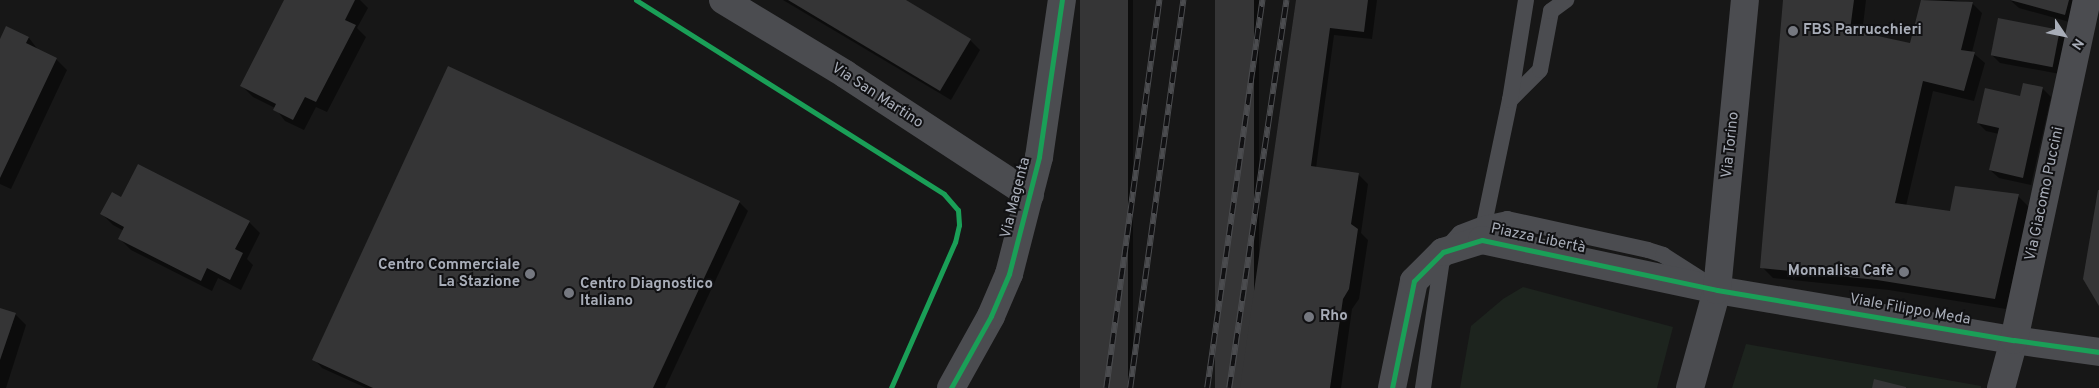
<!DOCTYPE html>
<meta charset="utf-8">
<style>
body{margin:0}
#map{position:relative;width:2099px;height:388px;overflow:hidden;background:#171717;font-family:Overpass,sans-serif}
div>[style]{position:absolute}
.green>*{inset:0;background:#1d241e}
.shadow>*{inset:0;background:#0007;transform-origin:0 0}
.building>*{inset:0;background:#353536;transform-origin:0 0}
.service>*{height:16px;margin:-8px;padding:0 8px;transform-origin:8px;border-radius:8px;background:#4b4c50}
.minor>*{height:28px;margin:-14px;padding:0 14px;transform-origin:14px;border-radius:14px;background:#4b4c50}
.tertiary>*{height:28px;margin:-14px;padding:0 14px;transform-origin:14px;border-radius:14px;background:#4b4c50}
.rail>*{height:5.5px;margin-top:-2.75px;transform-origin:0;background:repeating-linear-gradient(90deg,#111113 0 11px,#4b4c4f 0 22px);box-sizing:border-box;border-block:1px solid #4b4c4f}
.cycleway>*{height:5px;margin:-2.5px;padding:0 2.5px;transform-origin:2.5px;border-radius:2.5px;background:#1a9f57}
.dots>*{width:14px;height:14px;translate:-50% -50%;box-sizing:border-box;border:2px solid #111113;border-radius:50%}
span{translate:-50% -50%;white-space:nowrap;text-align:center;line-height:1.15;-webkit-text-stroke:4px #111113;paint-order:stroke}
.poi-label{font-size:15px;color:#a8adb8;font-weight:700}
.left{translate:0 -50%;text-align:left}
.right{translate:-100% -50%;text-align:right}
.street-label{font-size:15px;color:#a8adb8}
.north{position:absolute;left:2039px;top:10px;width:50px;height:50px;-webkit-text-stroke:4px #111113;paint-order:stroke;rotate:124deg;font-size:14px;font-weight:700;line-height:20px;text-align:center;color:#a8adb8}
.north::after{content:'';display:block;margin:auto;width:18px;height:22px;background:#a8adb8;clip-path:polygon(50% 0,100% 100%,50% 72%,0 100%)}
</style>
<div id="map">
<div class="green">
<i style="clip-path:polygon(1523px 287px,1673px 327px,1657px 388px,1460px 388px,1471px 326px,1503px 299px)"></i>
<i style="clip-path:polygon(1746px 344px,1981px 386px,1981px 388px,1732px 388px)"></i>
</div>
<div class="shadow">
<i style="clip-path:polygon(286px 0,360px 0,368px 8px,357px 28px,366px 37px,327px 112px,316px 107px,304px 130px,285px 121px,275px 108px,253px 97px,242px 86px)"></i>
<i style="clip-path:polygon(783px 0,904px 0,970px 40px,980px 50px,951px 100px)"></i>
<i style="left:1081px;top:0;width:52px;height:392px"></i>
<i style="left:1216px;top:0;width:43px;height:392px"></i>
<i style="clip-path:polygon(1297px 0,1377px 0,1372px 39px,1334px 35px,1316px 168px,1358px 174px,1368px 184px,1361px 233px,1368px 240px,1359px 299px,1352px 309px,1341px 388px,1242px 388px)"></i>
<i style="clip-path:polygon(1784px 0,1866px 0,1862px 34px,1911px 44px,1923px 0,1951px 0,1972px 3px,1982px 13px,1972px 52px,1985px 63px,1974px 101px,1933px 91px,1906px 206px,1951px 213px,2018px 196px,2029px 207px,2006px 309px,1889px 290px,1773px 278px,1762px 267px)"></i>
<i style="clip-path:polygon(2010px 0,2080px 0,2073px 23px,2019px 8px)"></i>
<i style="clip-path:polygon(7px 28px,29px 38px,39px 51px,56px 59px,67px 70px,11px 189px,0 184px,0 42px)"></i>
<i style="clip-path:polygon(2059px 31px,2067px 39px,2060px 74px,2000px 63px,1992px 55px)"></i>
<i style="clip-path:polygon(449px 68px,740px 203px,748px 211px,665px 388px,366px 388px,322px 368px,314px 359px)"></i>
<i style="clip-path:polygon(2043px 89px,2051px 97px,2031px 185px,1999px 178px,1990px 170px,1999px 134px,1986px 131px,1978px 123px,2021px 98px)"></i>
<i style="clip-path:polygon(121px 198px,249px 222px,260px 233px,247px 259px,253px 265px,241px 290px,218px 278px,212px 291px,131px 250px,120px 239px,124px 231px,113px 225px,102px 214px)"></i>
<i style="clip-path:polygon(0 309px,15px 314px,26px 325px,6px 388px,0 388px)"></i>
</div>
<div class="building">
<i style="clip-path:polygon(284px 0,355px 0,345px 20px,356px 25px,316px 102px,305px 97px,293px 120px,273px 110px,276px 104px,240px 86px)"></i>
<i style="clip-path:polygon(788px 0,906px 0,971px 39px,940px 91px)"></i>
<i style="left:1080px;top:0;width:48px;height:392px"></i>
<i style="left:1215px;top:0;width:39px;height:392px"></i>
<i style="clip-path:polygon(1296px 0,1368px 0,1364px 32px,1330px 28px,1311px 166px,1359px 173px,1351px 224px,1358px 229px,1349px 289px,1343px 299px,1330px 388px,1240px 388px)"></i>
<i style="clip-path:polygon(1783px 0,1854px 0,1850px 30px,1910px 43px,1921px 0,1973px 2px,1961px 50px,1975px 52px,1964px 91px,1923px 81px,1895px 203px,1950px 211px,1955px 186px,2019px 194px,1995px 299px,1877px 280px,1760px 268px)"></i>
<i style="clip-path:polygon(2010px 0,2069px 0,2065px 15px)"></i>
<i style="left:1998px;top:18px;width:63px;height:38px;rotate:11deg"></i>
<i style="clip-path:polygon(6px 26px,29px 37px,26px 43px,57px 58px,0 178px,0 39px)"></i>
<i style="clip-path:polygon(448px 66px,740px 201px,653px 388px,373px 388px,312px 360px)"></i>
<i style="clip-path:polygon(2023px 83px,2043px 87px,2023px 178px,1989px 170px,1999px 128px,1977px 123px,1985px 88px,2020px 96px)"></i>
<i style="clip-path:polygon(138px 164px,250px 221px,235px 249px,243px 253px,230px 280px,207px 268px,201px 281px,118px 239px,124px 227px,100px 214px,112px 192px,121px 197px)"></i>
<i style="clip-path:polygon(2098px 190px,2099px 190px,2099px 306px,2083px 279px)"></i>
<i style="clip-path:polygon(0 308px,16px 313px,0 360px)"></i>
<i style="clip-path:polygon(1874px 379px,1906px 387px,1906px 388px,1872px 388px)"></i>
</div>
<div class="service">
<i style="left:1510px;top:100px;width:42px;rotate:-45deg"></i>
<i style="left:1540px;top:70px;width:60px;rotate:-79.4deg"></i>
<i style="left:1551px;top:11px;width:19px;rotate:-36deg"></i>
<i style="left:1484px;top:224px;width:127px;rotate:-78.2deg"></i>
<i style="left:1510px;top:100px;width:101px;rotate:-80.9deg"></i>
<i style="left:1423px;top:388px;width:137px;rotate:-81.6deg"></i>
<i style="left:1443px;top:252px;width:25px;rotate:-48deg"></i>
<i style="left:1460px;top:233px;width:26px;rotate:-21deg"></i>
<i style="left:1484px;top:224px;width:24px;rotate:-12deg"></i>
<i style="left:1507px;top:219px;width:144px;rotate:12.4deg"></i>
<i style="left:1648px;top:250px;width:16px;rotate:18deg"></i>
<i style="left:1663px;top:255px;width:46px;rotate:32.7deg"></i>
</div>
<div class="minor">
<i style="left:723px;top:0;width:143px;rotate:31.2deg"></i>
<i style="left:845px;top:74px;width:221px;rotate:33.2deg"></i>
<i style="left:1392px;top:388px;width:109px;rotate:-78.4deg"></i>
<i style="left:1414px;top:281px;width:41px;rotate:-45deg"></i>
<i style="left:1443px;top:252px;width:41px;rotate:-17.1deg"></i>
<i style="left:1482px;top:240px;width:240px;rotate:12deg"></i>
<i style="left:1717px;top:290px;width:301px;rotate:9.6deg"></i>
<i style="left:2014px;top:340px;width:86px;rotate:8deg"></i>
<i style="left:1690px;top:388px;width:102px;rotate:-74.6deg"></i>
<i style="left:1717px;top:290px;width:291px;rotate:-84.5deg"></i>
<i style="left:2001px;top:388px;width:50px;rotate:-74.8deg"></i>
<i style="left:2014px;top:340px;width:348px;rotate:-77.9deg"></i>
</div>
<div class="tertiary">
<i style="left:951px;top:388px;width:82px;rotate:-60.9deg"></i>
<i style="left:991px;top:316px;width:46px;rotate:-66.8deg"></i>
<i style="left:1009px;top:274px;width:121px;rotate:-75.6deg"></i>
<i style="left:1039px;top:157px;width:159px;rotate:-81.7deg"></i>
</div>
<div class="rail">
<i style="left:1106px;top:388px;width:392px;rotate:-82.2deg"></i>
<i style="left:1130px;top:388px;width:392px;rotate:-82.2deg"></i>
<i style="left:1207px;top:388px;width:392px;rotate:-81.9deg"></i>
<i style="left:1229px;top:388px;width:392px;rotate:-81.6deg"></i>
</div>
<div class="cycleway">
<i style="left:636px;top:0;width:364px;rotate:32.2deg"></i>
<i style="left:944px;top:194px;width:21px;rotate:49deg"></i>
<i style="left:958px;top:210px;width:15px;rotate:86deg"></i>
<i style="left:959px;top:225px;width:17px;rotate:103deg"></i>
<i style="left:955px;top:242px;width:159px;rotate:113.7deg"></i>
<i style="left:951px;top:388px;width:82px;rotate:-60.9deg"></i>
<i style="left:991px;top:316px;width:46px;rotate:-66.8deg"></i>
<i style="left:1009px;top:274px;width:121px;rotate:-75.6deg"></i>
<i style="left:1039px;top:157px;width:159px;rotate:-81.7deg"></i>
<i style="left:1392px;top:388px;width:109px;rotate:-78.4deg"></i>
<i style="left:1414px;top:281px;width:41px;rotate:-45deg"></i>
<i style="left:1443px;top:252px;width:41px;rotate:-17.1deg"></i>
<i style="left:1482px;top:240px;width:240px;rotate:12deg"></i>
<i style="left:1717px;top:290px;width:301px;rotate:9.6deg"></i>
<i style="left:2014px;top:340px;width:86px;rotate:8deg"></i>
</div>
<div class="dots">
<i style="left:1793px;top:31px;background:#757880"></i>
<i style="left:1904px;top:272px;background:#757880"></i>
<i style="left:530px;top:274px;background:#757880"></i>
<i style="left:569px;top:293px;background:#757880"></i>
<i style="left:1309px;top:317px;background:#757880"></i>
</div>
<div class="poi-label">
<span class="left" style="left:1803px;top:31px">FBS Parrucchieri</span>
<span class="right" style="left:520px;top:274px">Centro Commerciale<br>La Stazione</span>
<span class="right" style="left:1894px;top:272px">Monnalisa Cafè</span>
<span class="left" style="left:580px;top:293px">Centro Diagnostico<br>Italiano</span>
<span class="left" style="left:1320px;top:317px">Rho</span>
</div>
<div class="street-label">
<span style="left:877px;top:96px;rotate:33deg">Via San Martino</span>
<span style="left:1731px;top:145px;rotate:-84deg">Via Torino</span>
<span style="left:2045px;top:194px;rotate:-78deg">Via Giacomo Puccini</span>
<span style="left:1016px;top:198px;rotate:-76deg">Via Magenta</span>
<span style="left:1538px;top:239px;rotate:12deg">Piazza Libertà</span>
<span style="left:1910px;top:310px;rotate:10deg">Viale Filippo Meda</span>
</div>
<div class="north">N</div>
</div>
